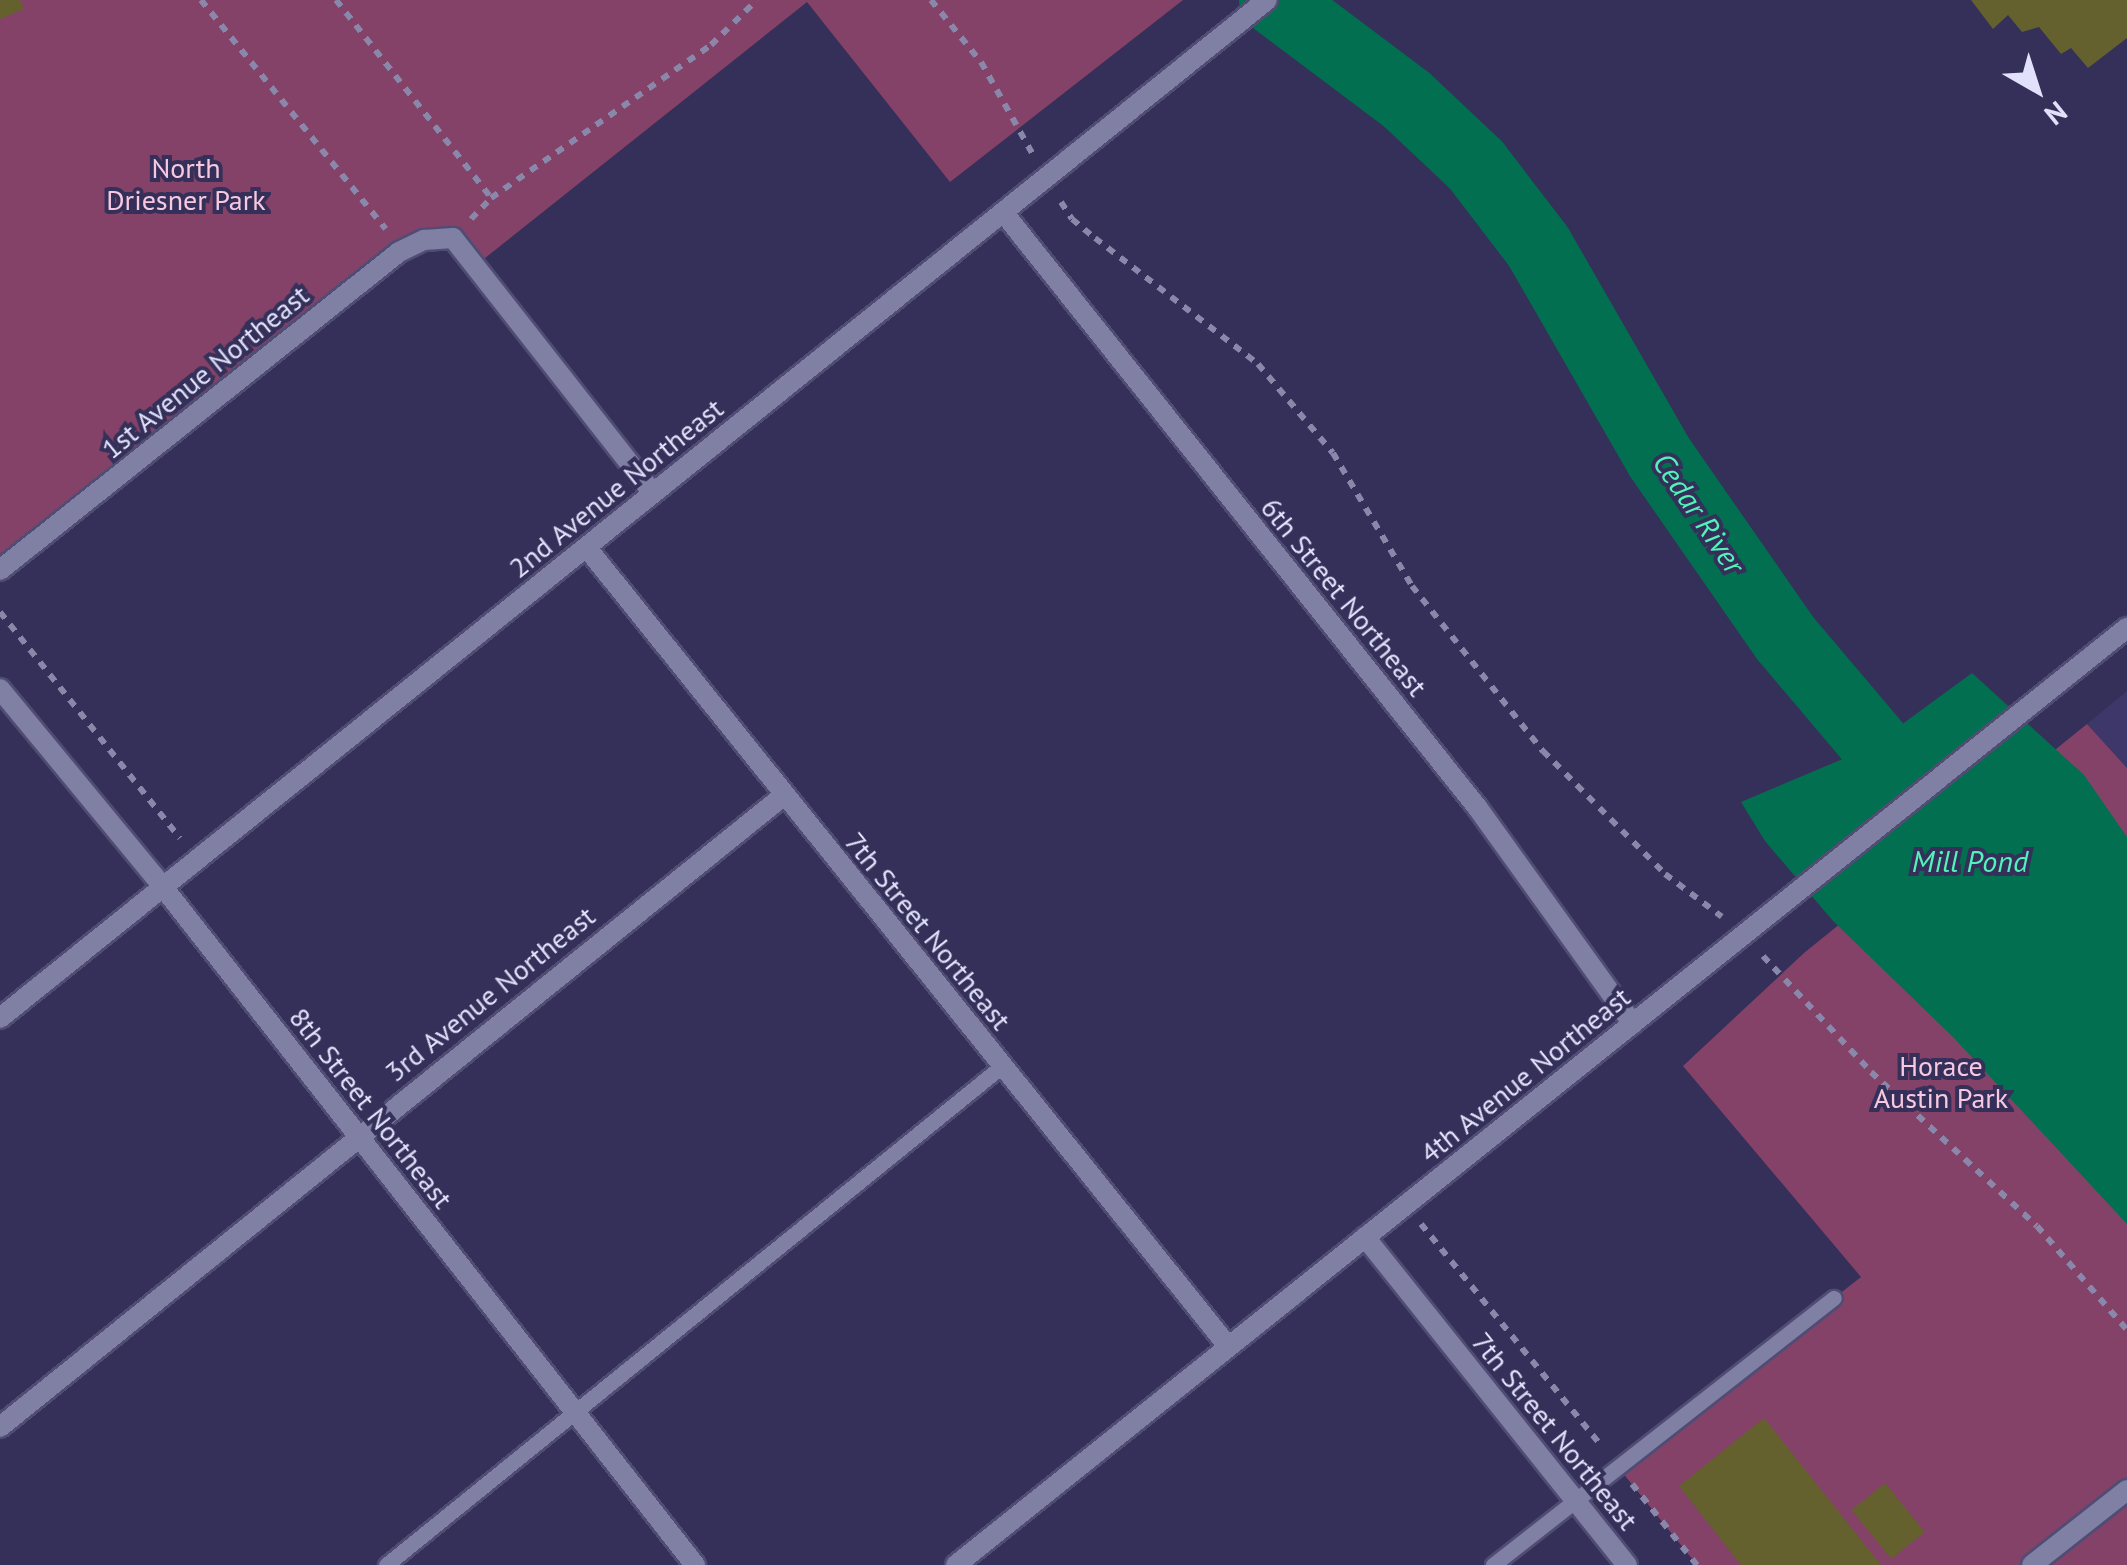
<!DOCTYPE html>
<style>
body{margin:0}
#map{position:relative;width:2127px;height:1565px;overflow:hidden;background:#343059;font-family:"PT Sans",sans-serif}
div>[style]{position:absolute}
.built>*{inset:0;background:#3d3869}
.green>*{inset:0;background:#844268}
.water>*{inset:0;background:#036f51}
.river>*{height:70px;margin:-35px;padding:0 35px;transform-origin:35px;border-radius:35px;background:#036f51}
.building>*{inset:0;background:#64612e;transform-origin:0 0}
.path>*{height:6px;margin-top:-3px;transform-origin:0;background:repeating-linear-gradient(90deg,#8a88aa 0 8px,transparent 0 16px)}
.roads{filter:drop-shadow(2px 0 #504c73) drop-shadow(-2px 0 #504c73) drop-shadow(0 2px #504c73) drop-shadow(0 -2px #504c73)}
.service>*{height:15px;margin:-7.5px;padding:0 7.5px;transform-origin:7.5px;border-radius:7.5px;background:#807fa4}
.minor>*{height:20px;margin:-10px;padding:0 10px;transform-origin:10px;border-radius:10px;background:#807fa4}
.tertiary>*{height:20px;margin:-10px;padding:0 10px;transform-origin:10px;border-radius:10px;background:#807fa4}
span{translate:-50% -50%;white-space:nowrap;text-align:center;line-height:1.15;-webkit-text-stroke:8px #343059;paint-order:stroke}
.park-label{font-size:28px;color:#f7c8e0}
.street-label{font-size:28px;color:#e1e1fb}
.water-label{font-size:30px;color:#53f2bb;font-style:italic}
.north{position:absolute;left:1987px;top:40px;width:100px;height:100px;-webkit-text-stroke:8px #343059;paint-order:stroke;rotate:141deg;font-size:28px;font-weight:700;line-height:40px;text-align:center;color:#e1e1fb}
.north::after{content:'';display:block;margin:auto;width:35px;height:45px;background:#e1e1fb;clip-path:polygon(50% 0,100% 100%,50% 72%,0 100%)}
</style>
<div id="map">
<div class="built">
<i style="clip-path:polygon(2127px 691px,2127px 768px,2087px 724px)"></i>
</div>
<div class="green">
<i style="clip-path:polygon(0 0,1183px 0,950px 182px,807px 2px,475px 266px,453px 238px,424px 240px,0 570px)"></i>
<i style="clip-path:polygon(2087px 724px,2127px 768px,2127px 1565px,1697px 1565px,1618px 1467px,1861px 1277px,1683px 1066px,1804px 953px)"></i>
</div>
<div class="water">
<i style="clip-path:polygon(1972px 673px,2084px 775px,2127px 837px,2127px 1224px,1954px 1038px,1833px 921px,1765px 841px,1741px 802px,1871px 747px)"></i>
</div>
<div class="river">
<i style="left:1274px;top:0;width:166px;rotate:36.9deg"></i>
<i style="left:1407px;top:100px;width:95px;rotate:43.3deg"></i>
<i style="left:1476px;top:165px;width:102px;rotate:52.6deg"></i>
<i style="left:1538px;top:246px;width:245px;rotate:60.1deg"></i>
<i style="left:1660px;top:458px;width:221px;rotate:55.2deg"></i>
<i style="left:1786px;top:639px;width:236px;rotate:49.8deg"></i>
</div>
<div class="building">
<i style="clip-path:polygon(0 0,20px 0,24px 9px,0 19px)"></i>
<i style="clip-path:polygon(1971px 0,2127px 0,2127px 38px,2088px 68px,2071px 48px,2061px 54px,2039px 27px,2022px 32px,2008px 15px,1993px 29px)"></i>
<i style="clip-path:polygon(1764px 1418px,1881px 1565px,1741px 1565px,1679px 1486px)"></i>
<i style="left:1885px;top:1483px;width:63px;height:43px;rotate:51deg"></i>
</div>
<div class="path">
<i style="left:201px;top:0;width:294px;rotate:51.1deg"></i>
<i style="left:336px;top:0;width:251px;rotate:51.9deg"></i>
<i style="left:931px;top:0;width:80px;rotate:51.1deg"></i>
<i style="left:981px;top:62px;width:104px;rotate:60.7deg"></i>
<i style="left:1061px;top:202px;width:20px;rotate:57deg"></i>
<i style="left:1072px;top:219px;width:30px;rotate:40deg"></i>
<i style="left:1095px;top:238px;width:206px;rotate:37.7deg"></i>
<i style="left:1258px;top:364px;width:116px;rotate:49.9deg"></i>
<i style="left:1333px;top:453px;width:155px;rotate:59.3deg"></i>
<i style="left:1412px;top:586px;width:211px;rotate:51.6deg"></i>
<i style="left:1543px;top:751px;width:173px;rotate:45.2deg"></i>
<i style="left:1665px;top:874px;width:71px;rotate:37deg"></i>
<i style="left:471px;top:219px;width:29px;rotate:-46deg"></i>
<i style="left:491px;top:198px;width:268px;rotate:-34.8deg"></i>
<i style="left:711px;top:45px;width:64px;rotate:-44.4deg"></i>
<i style="left:0;top:612px;width:289px;rotate:51.5deg"></i>
<i style="left:1763px;top:956px;width:158px;rotate:47deg"></i>
<i style="left:1871px;top:1072px;width:226px;rotate:42.9deg"></i>
<i style="left:2037px;top:1226px;width:138px;rotate:49.1deg"></i>
<i style="left:1421px;top:1224px;width:287px;rotate:50.9deg"></i>
<i style="left:1632px;top:1484px;width:104px;rotate:51.3deg"></i>
</div>
<div class="roads">
<div class="service">
<i style="left:386px;top:1565px;width:793px;rotate:-39.01deg"></i>
<i style="left:1493px;top:1565px;width:433px;rotate:-38.1deg"></i>
</div>
<div class="minor">
<i style="left:1003px;top:212px;width:761px;rotate:51.46deg"></i>
<i style="left:1477px;top:807px;width:267px;rotate:54.3deg"></i>
<i style="left:587px;top:548px;width:1024px;rotate:51.23deg"></i>
<i style="left:0;top:570px;width:510px;rotate:-38.55deg"></i>
<i style="left:399px;top:252px;width:28px;rotate:-26deg"></i>
<i style="left:424px;top:240px;width:29px;rotate:-4deg"></i>
<i style="left:453px;top:238px;width:324px;rotate:51.9deg"></i>
<i style="left:1365px;top:1237px;width:420px;rotate:51.4deg"></i>
<i style="left:0;top:1427px;width:1006px;rotate:-38.86deg"></i>
<i style="left:2032px;top:1565px;width:121px;rotate:-38.3deg"></i>
</div>
<div class="tertiary">
<i style="left:0;top:689px;width:256px;rotate:50.5deg"></i>
<i style="left:163px;top:887px;width:862px;rotate:51.88deg"></i>
<i style="left:0;top:1018px;width:1625px;rotate:-38.78deg"></i>
<i style="left:956px;top:1565px;width:1500px;rotate:-38.67deg"></i>
</div>
</div>
<div class="park-label">
<span style="left:186px;top:184px">North<br>Driesner Park</span>
<span style="left:1941px;top:1082px">Horace<br>Austin Park</span>
</div>
<div class="street-label">
<span style="left:205px;top:372px;rotate:-39deg">1st Avenue Northeast</span>
<span style="left:616px;top:488px;rotate:-39deg">2nd Avenue Northeast</span>
<span style="left:1344px;top:597px;rotate:51deg">6th Street Northeast</span>
<span style="left:928px;top:931px;rotate:51deg">7th Street Northeast</span>
<span style="left:490px;top:994px;rotate:-39deg">3rd Avenue Northeast</span>
<span style="left:1525px;top:1075px;rotate:-39deg">4th Avenue Northeast</span>
<span style="left:371px;top:1108px;rotate:52deg">8th Street Northeast</span>
<span style="left:1555px;top:1431px;rotate:51deg">7th Street Northeast</span>
</div>
<div class="water-label">
<span style="left:1699px;top:513px;rotate:56deg">Cedar River</span>
<span style="left:1970px;top:861px">Mill Pond</span>
</div>
<div class="north">N</div>
</div>
